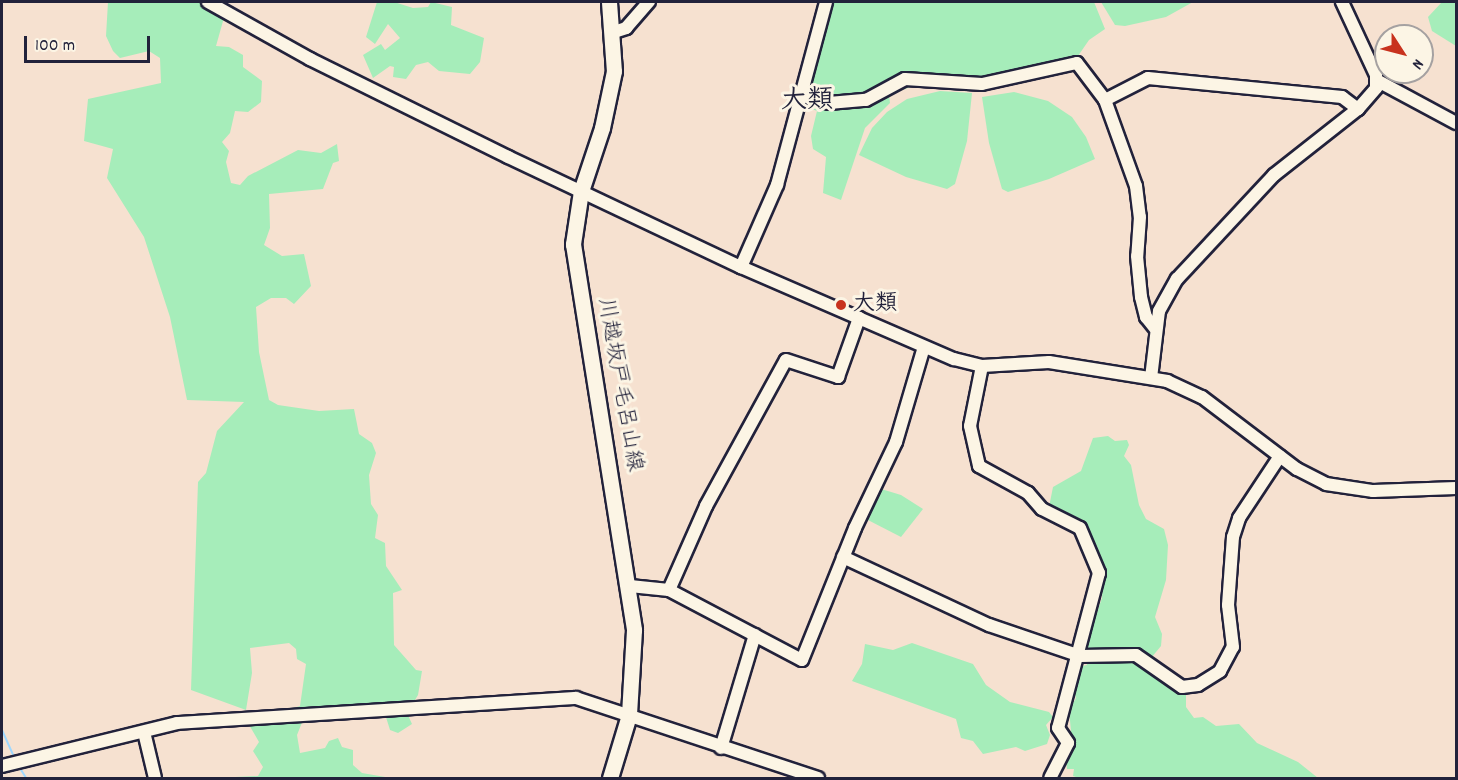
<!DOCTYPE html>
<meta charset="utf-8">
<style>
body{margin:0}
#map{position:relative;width:1458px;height:780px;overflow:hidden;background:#f6e1d0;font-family:Dekko,"Klee One",sans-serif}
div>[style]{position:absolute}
.green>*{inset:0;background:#a6edba}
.stream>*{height:2px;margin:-1px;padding:0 1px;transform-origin:1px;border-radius:1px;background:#9fd8ff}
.roads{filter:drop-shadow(2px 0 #22223b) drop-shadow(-2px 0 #22223b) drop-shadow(0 2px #22223b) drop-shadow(0 -2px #22223b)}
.minor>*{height:12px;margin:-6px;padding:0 6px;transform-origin:6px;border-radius:6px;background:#fcf5e5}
.major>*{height:15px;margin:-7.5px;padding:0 7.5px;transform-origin:7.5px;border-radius:7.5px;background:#fcf5e5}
.dots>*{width:16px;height:16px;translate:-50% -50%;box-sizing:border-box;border:3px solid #fcf5e5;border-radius:50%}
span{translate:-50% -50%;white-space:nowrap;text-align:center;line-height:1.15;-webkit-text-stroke:6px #fcf5e5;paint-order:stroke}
.poi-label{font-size:22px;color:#22223b;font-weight:700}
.left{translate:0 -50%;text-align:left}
.street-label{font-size:22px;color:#22223b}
.quarter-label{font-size:26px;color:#22223b;font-weight:700}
.frame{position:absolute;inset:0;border:3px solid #22223b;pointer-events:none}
.north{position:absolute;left:1374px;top:24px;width:60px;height:60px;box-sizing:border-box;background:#fcf5e5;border:2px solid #a5a1a1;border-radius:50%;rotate:126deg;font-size:16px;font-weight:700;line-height:24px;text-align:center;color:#22223b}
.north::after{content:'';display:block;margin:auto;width:21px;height:27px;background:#c8321e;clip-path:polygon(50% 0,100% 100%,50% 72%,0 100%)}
.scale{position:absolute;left:24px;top:36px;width:126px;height:27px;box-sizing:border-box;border:3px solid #22223b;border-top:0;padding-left:8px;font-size:18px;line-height:21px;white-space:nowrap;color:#22223b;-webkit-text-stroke:4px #fcf5e5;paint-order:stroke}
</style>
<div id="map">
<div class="green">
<i style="clip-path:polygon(108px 2px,201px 2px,225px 14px,216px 46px,229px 47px,243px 55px,243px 67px,262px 81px,261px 102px,248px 112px,235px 111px,230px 133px,222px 142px,229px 151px,226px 162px,231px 183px,240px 185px,248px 176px,298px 150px,321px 153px,337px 144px,339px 161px,333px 163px,323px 189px,269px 194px,270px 228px,264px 245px,282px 256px,304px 254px,311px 286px,294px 304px,286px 298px,271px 298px,256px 307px,259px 352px,269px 400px,278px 405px,319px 411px,354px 409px,359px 434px,372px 443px,376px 453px,369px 475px,371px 504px,378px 515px,375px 538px,385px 543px,386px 566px,402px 590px,393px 593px,394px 645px,416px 670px,422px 671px,418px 695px,407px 713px,412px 724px,398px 733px,390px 730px,385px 714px,376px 704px,303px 720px,297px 735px,300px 753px,325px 748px,329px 741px,338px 738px,342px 747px,353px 750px,353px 765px,362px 773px,391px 778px,214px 778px,258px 776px,263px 767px,253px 751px,259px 742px,248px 723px,300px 706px,306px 664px,297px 659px,296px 649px,289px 643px,250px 648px,252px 673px,246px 710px,191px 690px,198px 482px,206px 473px,217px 431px,244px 402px,187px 400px,170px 317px,144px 237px,107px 178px,113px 149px,84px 141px,88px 99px,161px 83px,160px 58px,149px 51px,120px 58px,113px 51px,106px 36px)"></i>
<i style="clip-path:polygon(377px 2px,394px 2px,413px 8px,428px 7px,431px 2px,452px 7px,451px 25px,484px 38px,480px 62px,470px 74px,439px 71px,428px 62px,416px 65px,406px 79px,393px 77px,394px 67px,390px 66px,373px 78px,363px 55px,381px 44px,385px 50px,400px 38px,388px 24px,375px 44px,366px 37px)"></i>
<i style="clip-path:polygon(831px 2px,1094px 2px,1105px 29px,1089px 40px,1078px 56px,1041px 70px,1003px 77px,940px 76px,889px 95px,890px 103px,865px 128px,841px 200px,823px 193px,826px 157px,813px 149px,811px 136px,817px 111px,807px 107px)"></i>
<i style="clip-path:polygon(1101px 2px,1193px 2px,1166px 17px,1125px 26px,1115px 25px)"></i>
<i style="clip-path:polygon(1442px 2px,1456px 2px,1456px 46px,1432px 31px,1428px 17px)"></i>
<i style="clip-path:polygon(940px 91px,972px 93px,967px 141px,955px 184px,947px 189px,906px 177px,859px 155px,872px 128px,887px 112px,907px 99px)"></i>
<i style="clip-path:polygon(1014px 92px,1048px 101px,1072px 117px,1086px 137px,1095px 159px,1049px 179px,1008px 192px,1002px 189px,989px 143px,982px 97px)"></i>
<i style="clip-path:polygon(1108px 436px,1115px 441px,1127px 440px,1129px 445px,1124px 456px,1131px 465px,1139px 505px,1146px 519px,1164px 529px,1168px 545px,1166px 580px,1155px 617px,1162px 634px,1161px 646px,1151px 658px,1174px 687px,1186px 693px,1186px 707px,1194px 718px,1203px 717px,1216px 726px,1239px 724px,1257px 743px,1298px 762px,1318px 778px,1079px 778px,1073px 776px,1074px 769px,1067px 769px,1065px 752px,1072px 742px,1069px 710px,1076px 698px,1073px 691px,1078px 667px,1087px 665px,1084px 649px,1102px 598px,1103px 572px,1098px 549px,1087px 529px,1078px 520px,1049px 507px,1053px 487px,1081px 471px,1093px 438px)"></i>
<i style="clip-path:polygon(878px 488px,901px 495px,923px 509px,901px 537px,864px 518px)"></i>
<i style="clip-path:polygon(912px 643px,973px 664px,986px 685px,1010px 702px,1049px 712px,1053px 717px,1046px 725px,1050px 735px,1047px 744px,1025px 751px,1016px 747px,983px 754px,973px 741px,961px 738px,956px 719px,852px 681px,862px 664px,865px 644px,893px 650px)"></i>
</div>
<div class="stream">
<i style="left:2px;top:730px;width:30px;rotate:66deg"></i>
<i style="left:18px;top:765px;width:15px;rotate:58deg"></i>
</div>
<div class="roads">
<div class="minor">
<i style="left:208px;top:2px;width:117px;rotate:29.2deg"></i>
<i style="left:310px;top:59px;width:221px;rotate:26.3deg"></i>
<i style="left:508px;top:157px;width:258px;rotate:25.3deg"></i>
<i style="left:741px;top:267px;width:232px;rotate:23.4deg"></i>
<i style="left:954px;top:359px;width:29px;rotate:14deg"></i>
<i style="left:982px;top:366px;width:67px;rotate:-3.4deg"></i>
<i style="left:1049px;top:362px;width:120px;rotate:9.1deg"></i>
<i style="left:1167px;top:381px;width:38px;rotate:25deg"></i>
<i style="left:1202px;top:397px;width:119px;rotate:37.2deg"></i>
<i style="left:1297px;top:469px;width:33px;rotate:27deg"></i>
<i style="left:1326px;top:484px;width:48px;rotate:8.5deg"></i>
<i style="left:1373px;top:491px;width:83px;rotate:-2.1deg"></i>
<i style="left:614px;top:32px;width:13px;rotate:-18deg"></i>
<i style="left:626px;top:28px;width:35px;rotate:-49deg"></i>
<i style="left:1378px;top:81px;width:89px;rotate:28.3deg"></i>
<i style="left:803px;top:96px;width:27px;rotate:15deg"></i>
<i style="left:829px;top:103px;width:37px;rotate:-5deg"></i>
<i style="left:866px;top:100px;width:44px;rotate:-28.3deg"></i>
<i style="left:905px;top:79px;width:77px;rotate:3.7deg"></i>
<i style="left:982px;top:84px;width:97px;rotate:-12.5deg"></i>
<i style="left:1077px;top:63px;width:46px;rotate:52.9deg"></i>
<i style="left:1105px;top:100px;width:91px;rotate:70.2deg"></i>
<i style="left:1136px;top:186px;width:31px;rotate:83deg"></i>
<i style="left:1140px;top:217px;width:39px;rotate:94deg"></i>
<i style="left:1137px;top:256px;width:41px;rotate:84.4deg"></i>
<i style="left:1141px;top:297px;width:21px;rotate:76deg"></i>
<i style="left:1146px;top:317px;width:14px;rotate:51deg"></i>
<i style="left:1105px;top:100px;width:48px;rotate:-27.1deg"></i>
<i style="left:1148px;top:78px;width:195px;rotate:5.6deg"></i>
<i style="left:1342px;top:97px;width:20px;rotate:37deg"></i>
<i style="left:741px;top:267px;width:90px;rotate:-66.3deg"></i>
<i style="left:777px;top:185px;width:189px;rotate:-75deg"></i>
<i style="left:982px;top:366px;width:61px;rotate:101.3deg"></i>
<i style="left:970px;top:426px;width:41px;rotate:77.3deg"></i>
<i style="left:979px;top:466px;width:56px;rotate:28.9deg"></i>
<i style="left:1028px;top:493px;width:21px;rotate:49deg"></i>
<i style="left:1042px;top:509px;width:42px;rotate:26.6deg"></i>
<i style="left:1080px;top:528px;width:49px;rotate:67.1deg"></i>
<i style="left:1099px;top:573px;width:160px;rotate:104.8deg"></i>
<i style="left:1058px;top:728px;width:18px;rotate:56deg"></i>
<i style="left:1068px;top:743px;width:39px;rotate:117deg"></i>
<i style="left:1151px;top:378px;width:67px;rotate:-83.2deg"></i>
<i style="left:1159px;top:311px;width:37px;rotate:-61deg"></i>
<i style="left:1177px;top:279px;width:142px;rotate:-47deg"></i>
<i style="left:1274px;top:175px;width:107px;rotate:-38.2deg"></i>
<i style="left:1358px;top:109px;width:28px;rotate:-49deg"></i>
<i style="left:1376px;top:88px;width:13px;rotate:-90deg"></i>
<i style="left:1376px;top:75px;width:81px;rotate:-115deg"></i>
<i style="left:843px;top:557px;width:161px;rotate:25deg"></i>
<i style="left:989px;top:625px;width:96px;rotate:18.8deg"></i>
<i style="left:1080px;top:656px;width:56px;rotate:-1deg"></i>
<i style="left:1136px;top:655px;width:56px;rotate:34.8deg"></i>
<i style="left:1182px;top:687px;width:16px;rotate:-7deg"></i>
<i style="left:1198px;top:685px;width:26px;rotate:-32deg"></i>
<i style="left:1220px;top:671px;width:27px;rotate:-62deg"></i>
<i style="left:1233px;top:647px;width:42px;rotate:-96.8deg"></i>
<i style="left:1228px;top:605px;width:68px;rotate:-85.8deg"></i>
<i style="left:1233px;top:537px;width:20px;rotate:-72deg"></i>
<i style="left:1239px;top:518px;width:74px;rotate:-56.5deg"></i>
<i style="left:630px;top:586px;width:39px;rotate:6deg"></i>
<i style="left:669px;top:590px;width:150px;rotate:27.8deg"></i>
<i style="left:802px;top:660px;width:142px;rotate:-68.1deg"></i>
<i style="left:855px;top:528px;width:95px;rotate:-64.5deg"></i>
<i style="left:896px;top:442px;width:99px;rotate:-73.6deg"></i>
<i style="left:669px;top:590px;width:92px;rotate:-66.2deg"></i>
<i style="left:706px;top:506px;width:166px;rotate:-61.3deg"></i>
<i style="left:786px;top:360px;width:55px;rotate:18.1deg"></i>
<i style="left:838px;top:377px;width:63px;rotate:-70.4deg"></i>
<i style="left:144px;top:732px;width:47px;rotate:76.6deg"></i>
<i style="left:721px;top:748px;width:118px;rotate:-73.3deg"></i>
<i style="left:2px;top:766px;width:180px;rotate:-13.8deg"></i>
<i style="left:177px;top:723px;width:400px;rotate:-3.6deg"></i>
<i style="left:576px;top:698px;width:255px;rotate:18.3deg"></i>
</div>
<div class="major">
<i style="left:609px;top:2px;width:69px;rotate:85.9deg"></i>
<i style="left:614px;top:71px;width:58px;rotate:101.9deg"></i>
<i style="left:602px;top:128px;width:66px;rotate:108.4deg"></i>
<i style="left:581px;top:191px;width:54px;rotate:98.6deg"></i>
<i style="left:573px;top:244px;width:391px;rotate:81deg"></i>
<i style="left:634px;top:630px;width:85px;rotate:93.4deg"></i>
<i style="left:629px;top:715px;width:66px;rotate:106.8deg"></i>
</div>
</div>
<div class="dots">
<i style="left:841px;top:305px;background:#c8321e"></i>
</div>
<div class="poi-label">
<span class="left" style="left:853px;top:305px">大類</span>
</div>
<div class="street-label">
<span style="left:619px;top:385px;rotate:80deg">川越坂戸毛呂山線</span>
</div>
<div class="quarter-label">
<span style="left:807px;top:102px">大類</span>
</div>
<div class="frame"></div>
<div class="north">N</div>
<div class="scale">100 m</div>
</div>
